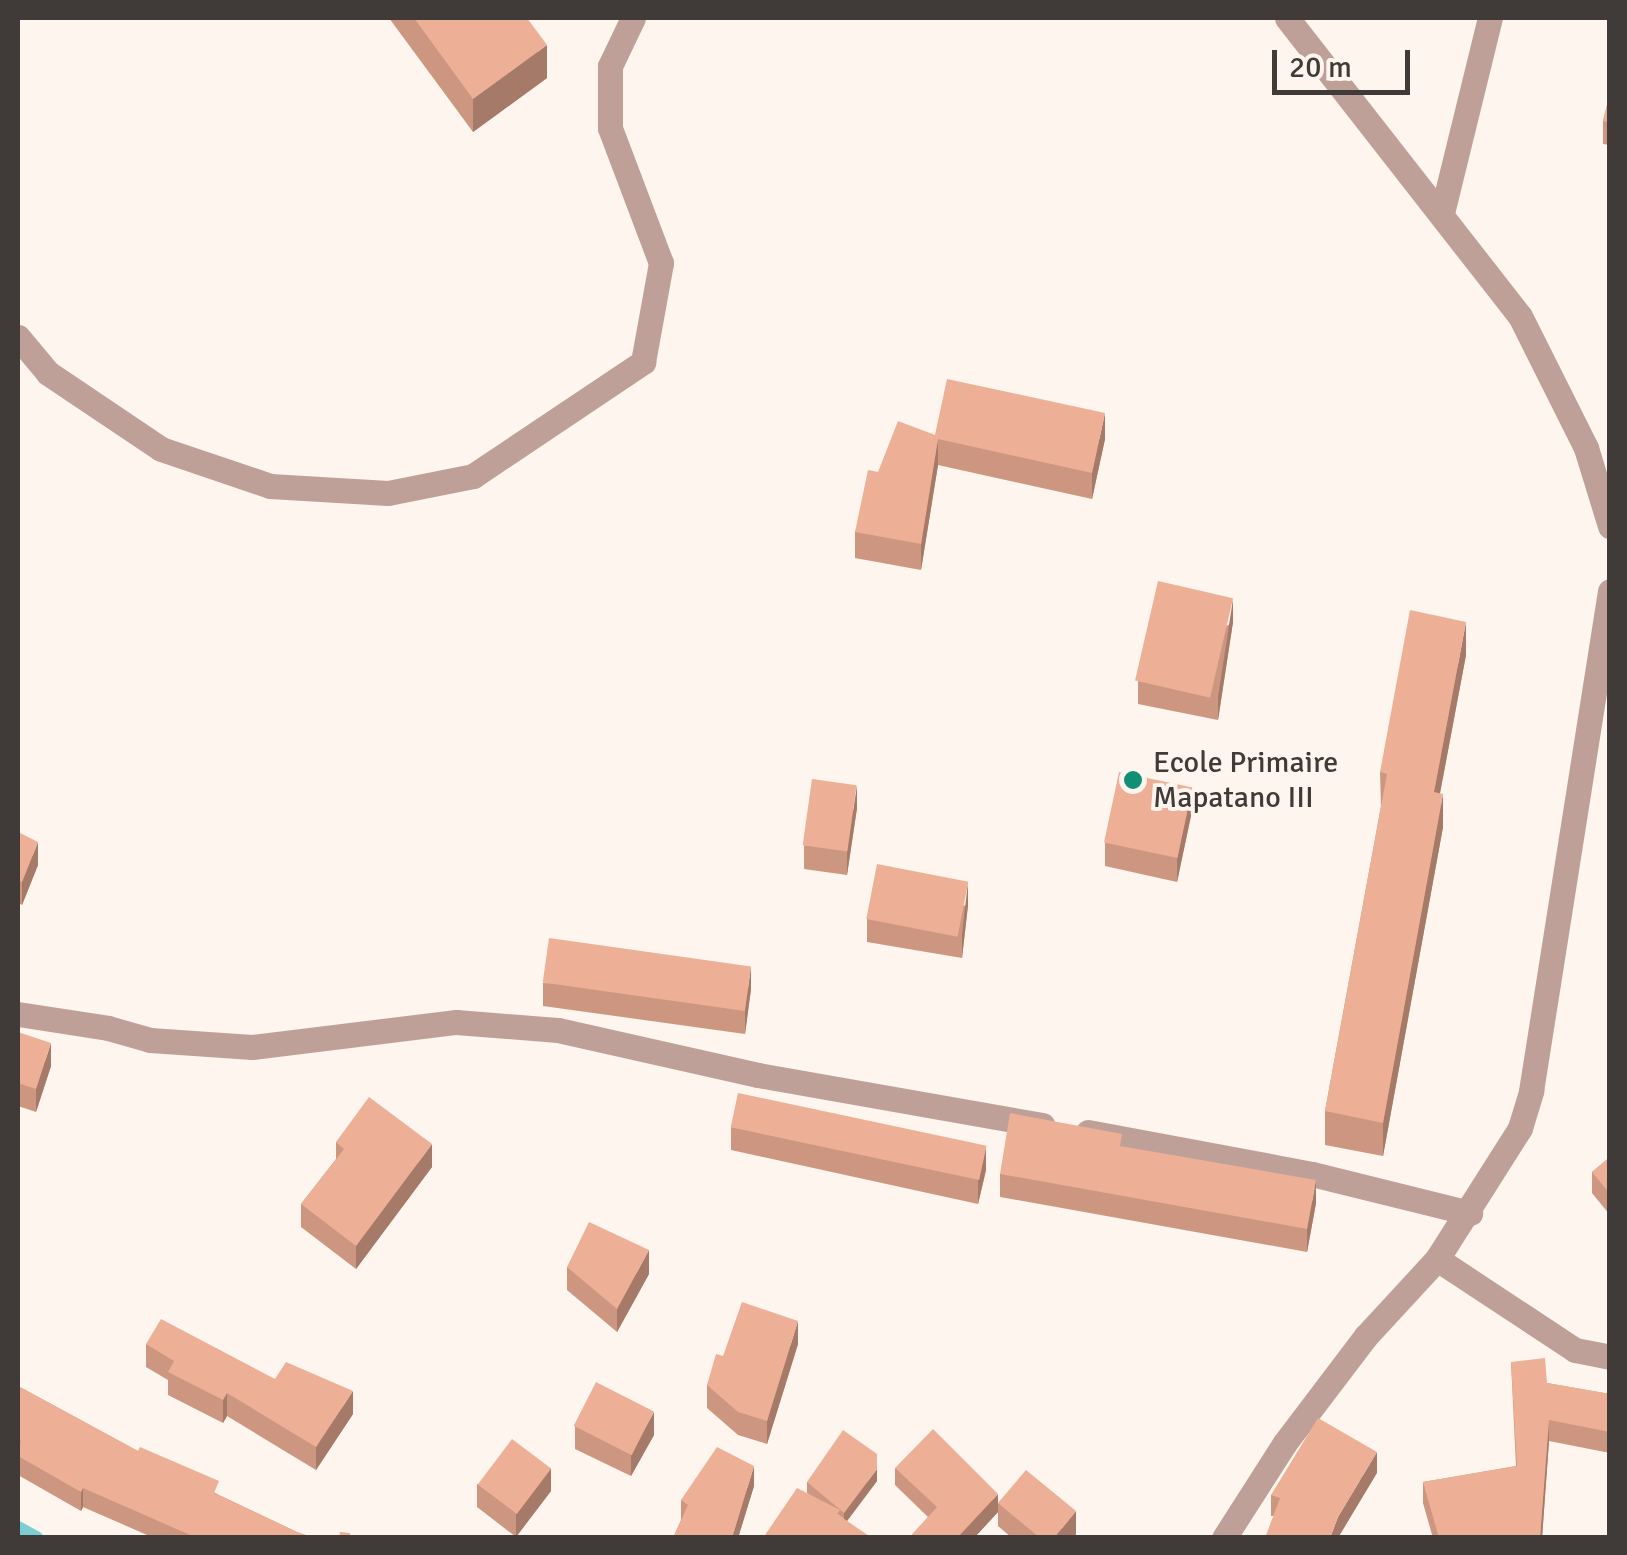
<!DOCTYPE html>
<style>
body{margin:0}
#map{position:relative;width:1627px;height:1555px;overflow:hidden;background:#fef5ee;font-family:Signika,sans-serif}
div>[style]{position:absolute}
.stream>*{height:14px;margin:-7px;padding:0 7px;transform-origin:7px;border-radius:7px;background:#7bcfd3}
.minor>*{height:25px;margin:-12.5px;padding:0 12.5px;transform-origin:12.5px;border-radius:12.5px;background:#bea099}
.wall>*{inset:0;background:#cc9680}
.shaded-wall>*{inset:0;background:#a67a68}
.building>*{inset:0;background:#edaf95;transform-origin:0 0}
.dots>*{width:28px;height:28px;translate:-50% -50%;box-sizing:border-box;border:5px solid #fef5ee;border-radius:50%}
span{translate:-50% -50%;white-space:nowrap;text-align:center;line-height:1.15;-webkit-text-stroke:8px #fef5ee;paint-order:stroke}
.poi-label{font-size:30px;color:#403b38}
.left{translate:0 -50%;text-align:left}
.frame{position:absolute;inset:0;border:20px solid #403b38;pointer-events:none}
.scale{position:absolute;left:1272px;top:50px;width:138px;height:45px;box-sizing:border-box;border:5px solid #403b38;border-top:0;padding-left:12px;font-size:30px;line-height:35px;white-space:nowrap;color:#403b38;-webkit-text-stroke:8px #fef5ee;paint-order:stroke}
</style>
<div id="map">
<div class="stream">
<i style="left:18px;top:1528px;width:21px;rotate:29deg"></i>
</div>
<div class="minor">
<i style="left:1287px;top:18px;width:378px;rotate:52deg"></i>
<i style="left:1520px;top:316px;width:148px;rotate:63.4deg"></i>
<i style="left:1586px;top:448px;width:82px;rotate:72.9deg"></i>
<i style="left:1442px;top:213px;width:201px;rotate:-76.2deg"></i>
<i style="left:18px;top:337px;width:47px;rotate:50.2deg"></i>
<i style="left:48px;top:373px;width:136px;rotate:33.9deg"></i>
<i style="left:161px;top:449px;width:115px;rotate:18.7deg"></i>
<i style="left:270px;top:486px;width:118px;rotate:3.4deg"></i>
<i style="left:388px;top:493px;width:87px;rotate:-11.3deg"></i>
<i style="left:473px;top:476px;width:205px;rotate:-33.8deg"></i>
<i style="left:643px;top:362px;width:101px;rotate:-79.7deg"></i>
<i style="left:661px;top:263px;width:144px;rotate:-110.7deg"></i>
<i style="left:610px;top:128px;width:62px;rotate:-90deg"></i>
<i style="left:610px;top:66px;width:53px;rotate:-64.4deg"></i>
<i style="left:18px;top:1014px;width:91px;rotate:8.8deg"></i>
<i style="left:108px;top:1028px;width:44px;rotate:15.9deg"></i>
<i style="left:150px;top:1040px;width:102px;rotate:3.9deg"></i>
<i style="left:252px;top:1047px;width:206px;rotate:-7deg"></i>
<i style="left:456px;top:1022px;width:102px;rotate:4.5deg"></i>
<i style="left:558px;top:1030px;width:205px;rotate:12.7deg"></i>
<i style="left:758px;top:1075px;width:289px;rotate:10deg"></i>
<i style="left:1088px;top:1132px;width:228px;rotate:10.6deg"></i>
<i style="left:1312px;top:1174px;width:163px;rotate:13.9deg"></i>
<i style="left:1437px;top:1259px;width:165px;rotate:33.4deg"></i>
<i style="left:1575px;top:1350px;width:36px;rotate:11deg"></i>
<i style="left:1224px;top:1538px;width:112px;rotate:-57.4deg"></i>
<i style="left:1284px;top:1444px;width:136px;rotate:-52.8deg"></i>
<i style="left:1366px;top:1336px;width:105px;rotate:-47.3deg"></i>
<i style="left:1437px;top:1259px;width:155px;rotate:-57.6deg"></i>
<i style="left:1520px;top:1128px;width:39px;rotate:-73deg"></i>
<i style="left:1531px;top:1091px;width:506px;rotate:-81.02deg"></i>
</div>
<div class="wall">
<i style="clip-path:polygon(389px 18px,527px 18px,547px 78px,473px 132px)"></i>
<i style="clip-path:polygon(1610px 93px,1610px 145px,1603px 144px,1603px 121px)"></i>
<i style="clip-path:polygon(935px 435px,1105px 439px,1092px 499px,938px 465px,921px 570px,855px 558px,855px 532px,878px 472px)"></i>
<i style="clip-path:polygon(1233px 622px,1218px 720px,1138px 704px,1138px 681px)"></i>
<i style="clip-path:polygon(1466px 655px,1440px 793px,1443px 827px,1383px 1156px,1325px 1145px,1325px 1111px,1381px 806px,1380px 772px)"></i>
<i style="clip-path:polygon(857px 808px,847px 875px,804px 869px,804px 846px)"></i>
<i style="clip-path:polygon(1192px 811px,1177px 882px,1105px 866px,1105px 843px)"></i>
<i style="clip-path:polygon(18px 832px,38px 865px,22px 905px,18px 903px)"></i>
<i style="clip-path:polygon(968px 905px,962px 958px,867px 942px,867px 919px)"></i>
<i style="clip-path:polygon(543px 983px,751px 989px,745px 1034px,543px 1006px)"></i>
<i style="clip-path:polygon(18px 1032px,51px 1066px,36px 1112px,18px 1106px)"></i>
<i style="clip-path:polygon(731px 1127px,986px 1170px,978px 1204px,731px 1150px)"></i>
<i style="clip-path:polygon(336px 1142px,432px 1167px,356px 1269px,301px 1227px,301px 1204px,336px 1159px)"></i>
<i style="clip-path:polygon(1122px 1146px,1316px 1203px,1307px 1252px,1000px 1197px,1000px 1174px)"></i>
<i style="clip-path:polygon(1610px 1157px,1610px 1215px,1592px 1193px,1592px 1172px)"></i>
<i style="clip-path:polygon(567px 1267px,649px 1274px,617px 1332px,567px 1290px)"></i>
<i style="clip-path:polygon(146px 1344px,275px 1379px,353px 1414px,316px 1470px,227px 1416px,223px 1423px,168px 1395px,168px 1380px,146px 1367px)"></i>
<i style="clip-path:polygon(798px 1344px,767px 1444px,738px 1435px,707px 1408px,707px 1385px,723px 1356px)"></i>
<i style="clip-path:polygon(1511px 1362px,1547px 1383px,1610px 1394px,1610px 1453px,1549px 1441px,1542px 1538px,1433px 1538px,1423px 1503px,1423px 1482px,1516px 1466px)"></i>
<i style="clip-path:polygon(18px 1386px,219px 1495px,297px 1532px,314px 1538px,154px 1538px,83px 1507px,81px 1511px,18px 1475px)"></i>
<i style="clip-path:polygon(575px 1426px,654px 1435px,631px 1476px,575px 1449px)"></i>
<i style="clip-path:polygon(895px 1468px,998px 1503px,1076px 1534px,1073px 1538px,1012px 1538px,998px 1526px,998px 1512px,974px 1538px,909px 1538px,928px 1517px,895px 1485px)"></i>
<i style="clip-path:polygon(1377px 1473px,1273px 1516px,1271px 1516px,1271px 1495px)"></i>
<i style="clip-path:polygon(877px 1481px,847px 1521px,807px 1493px,807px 1482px)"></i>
<i style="clip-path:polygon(477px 1484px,551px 1491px,516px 1537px,477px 1507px)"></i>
<i style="clip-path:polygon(754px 1486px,738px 1538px,673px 1538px,681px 1520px,681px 1500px)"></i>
</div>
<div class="shaded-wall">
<i style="clip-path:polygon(547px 45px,547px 78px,473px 132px,473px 99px)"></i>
<i style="clip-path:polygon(1105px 413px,1105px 439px,1092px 499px,1092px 473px)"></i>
<i style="clip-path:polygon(938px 439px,938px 465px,921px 570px,921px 544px)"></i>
<i style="clip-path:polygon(1233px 599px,1233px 622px,1218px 720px,1218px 697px)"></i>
<i style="clip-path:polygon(1466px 622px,1466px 655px,1434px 825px,1434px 792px)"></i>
<i style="clip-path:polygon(857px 785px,857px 808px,847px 875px,847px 852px)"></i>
<i style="clip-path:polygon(1192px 788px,1192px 811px,1177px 882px,1177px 859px)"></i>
<i style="clip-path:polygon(1443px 794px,1443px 827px,1383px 1156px,1383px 1123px)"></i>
<i style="clip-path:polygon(38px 842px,38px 865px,22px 905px,22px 882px)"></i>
<i style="clip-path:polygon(968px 882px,968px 905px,962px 958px,962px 935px)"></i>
<i style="clip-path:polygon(751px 966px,751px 989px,745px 1034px,745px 1011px)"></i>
<i style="clip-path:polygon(51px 1043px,51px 1066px,36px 1112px,36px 1089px)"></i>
<i style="clip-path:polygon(432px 1144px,432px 1167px,356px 1269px,356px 1246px)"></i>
<i style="clip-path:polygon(986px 1147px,986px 1170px,978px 1204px,978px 1181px)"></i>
<i style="clip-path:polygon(1316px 1180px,1316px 1203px,1307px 1252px,1307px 1229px)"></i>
<i style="clip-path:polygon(649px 1250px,649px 1274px,617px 1332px,617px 1309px)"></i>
<i style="clip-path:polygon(798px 1321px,798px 1344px,767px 1444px,767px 1421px)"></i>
<i style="clip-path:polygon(353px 1391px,353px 1414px,316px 1470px,316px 1447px)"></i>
<i style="clip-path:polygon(227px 1393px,227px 1416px,223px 1423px,223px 1400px)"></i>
<i style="clip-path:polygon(654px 1412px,654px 1435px,631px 1476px,631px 1453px)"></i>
<i style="clip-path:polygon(1549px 1420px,1549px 1441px,1542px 1538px,1540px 1538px)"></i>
<i style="clip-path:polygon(1377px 1452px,1377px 1473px,1338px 1538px,1330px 1538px,1338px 1517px)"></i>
<i style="clip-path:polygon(754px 1466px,754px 1486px,738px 1538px,732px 1538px)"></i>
<i style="clip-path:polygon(551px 1468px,551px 1491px,516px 1537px,516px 1514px)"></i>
<i style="clip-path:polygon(877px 1469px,877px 1481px,844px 1525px,844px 1513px)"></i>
<i style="clip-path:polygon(83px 1488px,83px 1507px,81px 1511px,81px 1492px)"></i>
<i style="clip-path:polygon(998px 1494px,998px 1512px,974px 1538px,957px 1538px)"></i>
<i style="clip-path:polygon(1076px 1511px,1076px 1534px,1073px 1538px,1054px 1538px)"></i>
</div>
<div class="building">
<i style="clip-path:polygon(414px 18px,527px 18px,547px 45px,473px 99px)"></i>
<i style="clip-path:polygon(1610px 93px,1610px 122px,1603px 121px)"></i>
<i style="clip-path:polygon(947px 379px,1105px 413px,1092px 473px,938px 439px,921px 544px,855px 532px,868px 470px,878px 472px,898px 421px,935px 435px)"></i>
<i style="left:1158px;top:581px;width:77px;height:102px;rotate:13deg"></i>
<i style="clip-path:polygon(1410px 610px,1466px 622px,1434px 792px,1443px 794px,1383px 1123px,1325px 1111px,1387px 774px,1380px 772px)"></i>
<i style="left:1119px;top:772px;width:75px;height:72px;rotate:12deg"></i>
<i style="left:812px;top:779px;width:45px;height:67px;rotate:8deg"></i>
<i style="clip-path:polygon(18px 832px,38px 842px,22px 882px,18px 880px)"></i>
<i style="left:877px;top:864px;width:93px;height:56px;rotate:11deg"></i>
<i style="left:549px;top:938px;width:204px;height:45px;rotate:8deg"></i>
<i style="clip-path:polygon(18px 1032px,51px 1043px,36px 1089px,18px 1083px)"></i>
<i style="left:738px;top:1093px;width:254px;height:35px;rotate:12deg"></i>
<i style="clip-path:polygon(369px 1097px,432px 1144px,356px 1246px,301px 1204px,344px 1149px,336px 1142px)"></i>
<i style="clip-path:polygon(1010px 1113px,1122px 1134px,1120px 1146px,1316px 1180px,1307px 1229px,1000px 1174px)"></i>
<i style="clip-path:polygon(1610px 1157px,1610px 1194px,1592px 1172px)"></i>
<i style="clip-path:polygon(589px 1222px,649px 1250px,617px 1309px,567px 1267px)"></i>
<i style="clip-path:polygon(742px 1302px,798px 1321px,767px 1421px,738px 1412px,707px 1385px,716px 1354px,723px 1356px)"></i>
<i style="clip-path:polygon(161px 1319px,275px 1379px,286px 1362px,353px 1391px,316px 1447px,227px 1393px,223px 1400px,168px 1372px,174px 1361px,146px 1344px)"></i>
<i style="clip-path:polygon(1545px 1358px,1547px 1383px,1610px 1394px,1610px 1432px,1549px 1420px,1540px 1538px,1439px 1538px,1423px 1482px,1517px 1466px,1511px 1362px)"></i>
<i style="left:596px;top:1382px;width:65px;height:49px;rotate:27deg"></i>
<i style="clip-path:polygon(18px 1386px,138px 1451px,140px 1447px,219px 1481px,214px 1493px,297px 1532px,314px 1538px,197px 1538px,83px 1488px,81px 1492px,18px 1456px,18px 1447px,21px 1441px,18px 1439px)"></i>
<i style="clip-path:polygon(1318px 1418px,1377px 1452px,1338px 1517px,1330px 1538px,1265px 1538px,1280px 1498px,1271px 1495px)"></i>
<i style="clip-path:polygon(933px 1429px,998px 1494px,957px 1538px,909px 1538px,937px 1507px,895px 1468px)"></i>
<i style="clip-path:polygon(843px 1430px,877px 1454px,877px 1469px,844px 1513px,807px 1482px)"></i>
<i style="left:512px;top:1439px;width:49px;height:57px;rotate:37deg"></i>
<i style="clip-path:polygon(717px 1447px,754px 1466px,732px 1538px,673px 1538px,688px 1505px,681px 1500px)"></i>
<i style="clip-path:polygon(1026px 1470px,1076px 1511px,1054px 1538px,1040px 1538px,998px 1503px)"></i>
<i style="clip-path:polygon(797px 1488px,840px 1510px,837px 1514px,872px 1538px,763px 1538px)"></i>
<i style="clip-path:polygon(340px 1532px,350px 1533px,350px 1538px,339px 1538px)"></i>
</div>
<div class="dots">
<i style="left:1133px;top:780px;background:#118f74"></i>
</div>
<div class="poi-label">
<span class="left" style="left:1153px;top:780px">Ecole Primaire<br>Mapatano III</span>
</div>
<div class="frame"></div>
<div class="scale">20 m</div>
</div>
